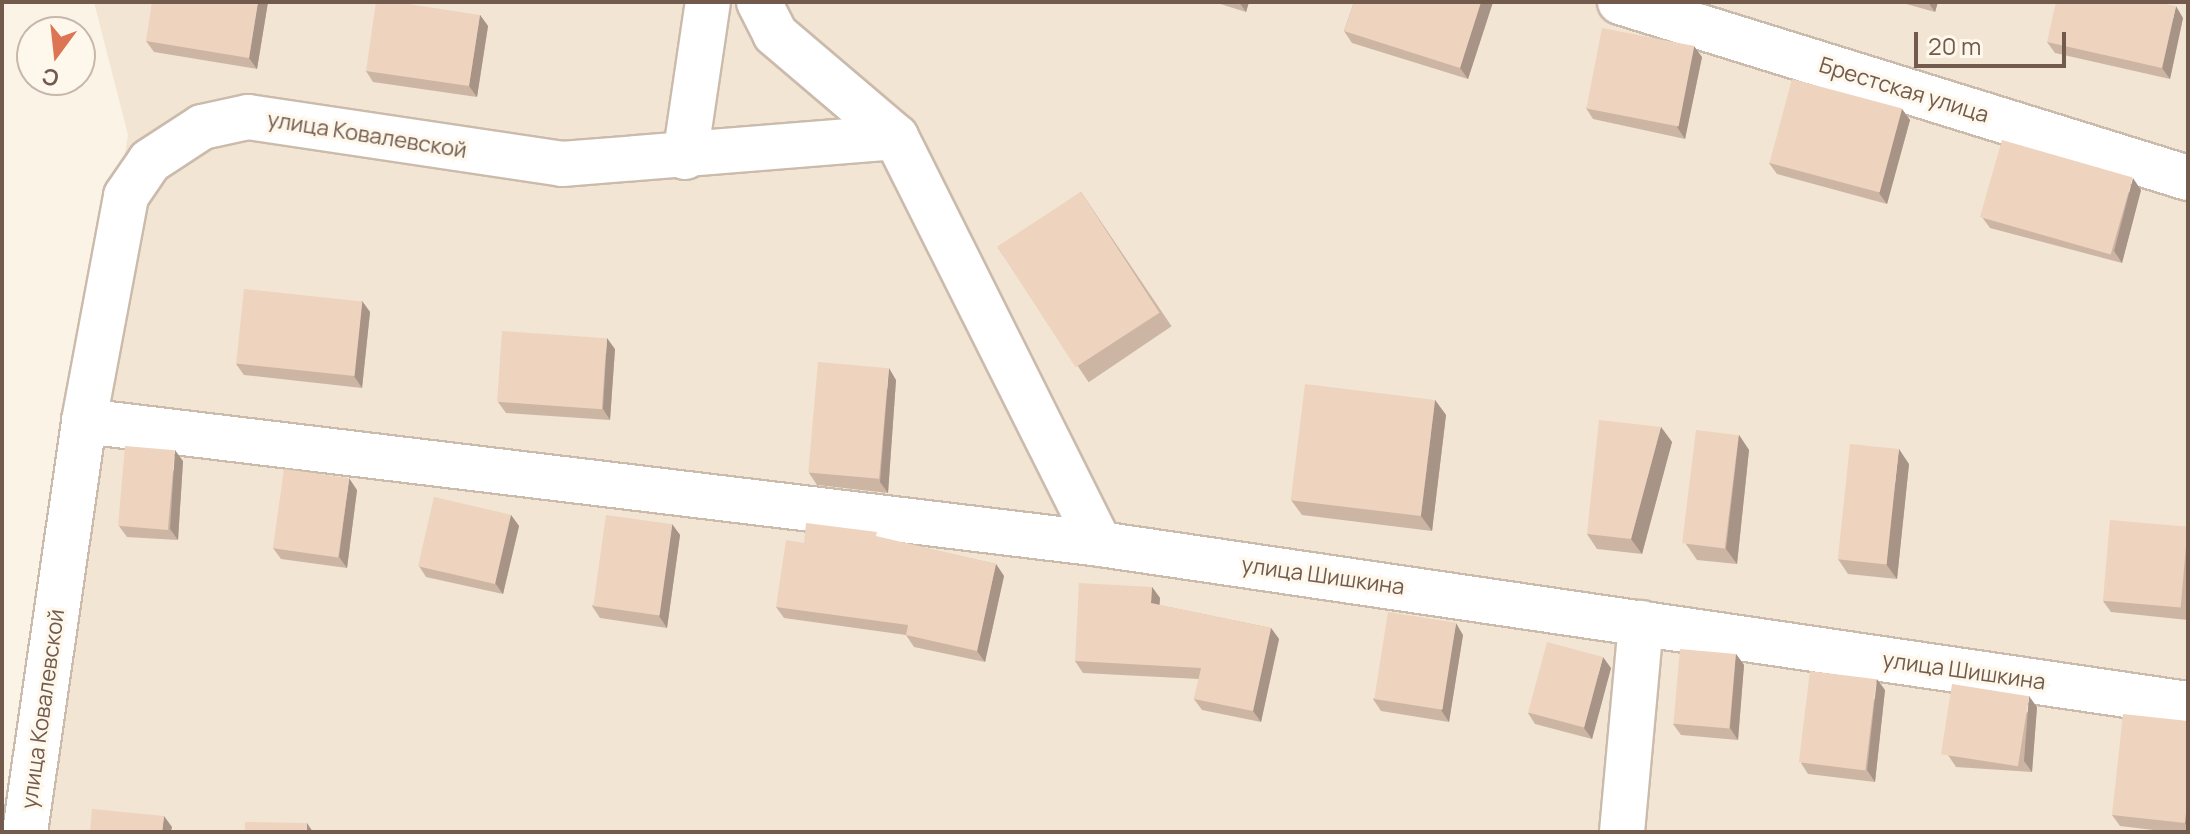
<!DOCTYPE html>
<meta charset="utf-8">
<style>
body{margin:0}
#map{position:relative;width:2190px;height:834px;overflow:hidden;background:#fbf3e5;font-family:Manrope,sans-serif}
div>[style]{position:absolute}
.residential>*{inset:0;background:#f2e5d4}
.roads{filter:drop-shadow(2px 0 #cbbbac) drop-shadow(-2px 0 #cbbbac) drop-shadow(0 2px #cbbbac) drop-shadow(0 -2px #cbbbac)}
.minor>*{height:44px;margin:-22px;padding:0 22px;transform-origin:22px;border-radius:22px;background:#fff}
.wall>*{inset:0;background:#cdb5a4;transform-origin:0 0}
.shaded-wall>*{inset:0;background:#a79486}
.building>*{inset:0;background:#eed3bf;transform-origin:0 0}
span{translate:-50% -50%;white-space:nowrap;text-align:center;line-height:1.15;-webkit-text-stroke:6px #fef7eb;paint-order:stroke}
.street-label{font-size:22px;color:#725a4c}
.frame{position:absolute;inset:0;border:4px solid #725a4c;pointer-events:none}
.north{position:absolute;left:16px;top:16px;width:80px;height:80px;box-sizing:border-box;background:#fef7eb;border:2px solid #c6b8ab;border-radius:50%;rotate:195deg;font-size:22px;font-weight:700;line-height:32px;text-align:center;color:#725a4c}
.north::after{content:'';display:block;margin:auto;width:28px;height:36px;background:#dc7553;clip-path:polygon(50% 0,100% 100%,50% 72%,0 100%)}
.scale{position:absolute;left:1914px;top:32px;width:152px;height:36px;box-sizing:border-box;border:4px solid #725a4c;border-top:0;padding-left:10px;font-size:24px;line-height:28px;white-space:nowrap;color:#725a4c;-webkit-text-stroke:6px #fef7eb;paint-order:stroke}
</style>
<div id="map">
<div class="residential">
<i style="clip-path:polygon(94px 2px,2188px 2px,2188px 832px,10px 832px,128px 135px)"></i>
</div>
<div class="roads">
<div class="minor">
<i style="left:759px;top:2px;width:36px;rotate:63deg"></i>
<i style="left:775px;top:34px;width:159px;rotate:40.4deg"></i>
<i style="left:896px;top:137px;width:455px;rotate:63.4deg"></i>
<i style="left:1100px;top:544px;width:1100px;rotate:8.37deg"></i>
<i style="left:1620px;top:2px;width:595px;rotate:17.22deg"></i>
<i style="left:685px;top:157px;width:157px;rotate:-81.6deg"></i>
<i style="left:84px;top:421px;width:1023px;rotate:6.9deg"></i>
<i style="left:25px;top:832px;width:415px;rotate:-81.8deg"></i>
<i style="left:84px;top:421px;width:229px;rotate:-79.4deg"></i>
<i style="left:126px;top:196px;width:42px;rotate:-55.6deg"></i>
<i style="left:150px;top:161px;width:62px;rotate:-33.2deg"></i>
<i style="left:202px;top:127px;width:47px;rotate:-12.3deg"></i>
<i style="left:248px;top:117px;width:317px;rotate:8.5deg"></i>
<i style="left:562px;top:164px;width:335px;rotate:-4.6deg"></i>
<i style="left:1622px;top:832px;width:210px;rotate:-84.8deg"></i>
</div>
</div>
<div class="wall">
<i style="clip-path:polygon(268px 2px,257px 69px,154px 52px,146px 41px)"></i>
<i style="clip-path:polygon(1214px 2px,1249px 2px,1246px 12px)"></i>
<i style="clip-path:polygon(1354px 2px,1493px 2px,1468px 79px,1352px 43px,1344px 31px)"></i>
<i style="clip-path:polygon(1899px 2px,1938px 2px,1935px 12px)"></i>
<i style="clip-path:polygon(480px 15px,488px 26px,477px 97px,373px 82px,366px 71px)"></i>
<i style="clip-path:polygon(2183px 18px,2170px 79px,2055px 53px,2047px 42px)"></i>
<i style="clip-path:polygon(1702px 57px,1685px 139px,1593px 119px,1586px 108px)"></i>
<i style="clip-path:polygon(1902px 109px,1910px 120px,1887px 204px,1777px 174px,1769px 163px)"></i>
<i style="clip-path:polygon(2141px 190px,2122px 263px,1990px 228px,1982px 217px)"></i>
<i style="left:1081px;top:192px;width:162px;height:100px;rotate:56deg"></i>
<i style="clip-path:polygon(362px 301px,370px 312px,362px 388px,244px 375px,236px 364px)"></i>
<i style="clip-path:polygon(615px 349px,610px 420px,506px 413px,498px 402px)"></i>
<i style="clip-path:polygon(896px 380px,888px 493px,817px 485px,809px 473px)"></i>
<i style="clip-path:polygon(1435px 400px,1446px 415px,1432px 531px,1302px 515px,1291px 500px)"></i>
<i style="clip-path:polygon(1661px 427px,1672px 442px,1642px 554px,1597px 549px,1587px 534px)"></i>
<i style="clip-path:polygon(1739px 435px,1749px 450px,1737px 564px,1697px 560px,1686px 544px)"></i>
<i style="clip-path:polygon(183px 461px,178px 540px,127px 537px,119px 526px)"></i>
<i style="clip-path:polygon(1909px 464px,1897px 579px,1848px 574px,1838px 559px)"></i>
<i style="clip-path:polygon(357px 490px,347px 568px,281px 559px,273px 548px)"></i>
<i style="clip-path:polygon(511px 515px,519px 526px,503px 594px,426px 577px,419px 566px)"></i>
<i style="clip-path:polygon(672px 524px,680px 535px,667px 628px,600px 618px,592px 606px)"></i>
<i style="clip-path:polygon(2188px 527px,2188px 620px,2111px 612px,2103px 601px)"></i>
<i style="clip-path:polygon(881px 538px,996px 564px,1004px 576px,985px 662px,914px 647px,906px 635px,784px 618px,776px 607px)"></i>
<i style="clip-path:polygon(1152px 587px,1160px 598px,1159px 605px,1271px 628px,1279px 639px,1261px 722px,1202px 710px,1194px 699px,1199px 679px,1083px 673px,1075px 661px)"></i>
<i style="clip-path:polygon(1463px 635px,1449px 722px,1381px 711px,1373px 699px)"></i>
<i style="clip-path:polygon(1736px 654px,1744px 665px,1738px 740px,1681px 735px,1673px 724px)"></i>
<i style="clip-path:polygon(1611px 668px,1592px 739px,1535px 724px,1528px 713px)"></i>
<i style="clip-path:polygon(1885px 690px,1875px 782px,1808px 774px,1801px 763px)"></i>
<i style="clip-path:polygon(2037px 707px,2032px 772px,1956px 767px,1948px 755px)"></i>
<i style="clip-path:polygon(2188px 721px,2188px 832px,2170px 832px,2120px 826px,2112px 815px)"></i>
</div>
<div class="shaded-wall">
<i style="clip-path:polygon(258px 2px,268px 2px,257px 69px,249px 58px)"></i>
<i style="clip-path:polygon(1239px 2px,1249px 2px,1246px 12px)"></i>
<i style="clip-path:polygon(1481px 2px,1493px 2px,1468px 79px,1460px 68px)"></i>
<i style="clip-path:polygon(1928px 2px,1938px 2px,1935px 12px)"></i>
<i style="clip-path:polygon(2176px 6px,2183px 18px,2170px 79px,2162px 68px)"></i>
<i style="clip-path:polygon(480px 15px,488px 26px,477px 97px,469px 86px)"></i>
<i style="clip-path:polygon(1694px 46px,1702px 57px,1685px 139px,1677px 127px)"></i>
<i style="clip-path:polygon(1902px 109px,1910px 120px,1887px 204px,1879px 193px)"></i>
<i style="clip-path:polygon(2133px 178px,2141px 190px,2122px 263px,2114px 251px)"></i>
<i style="clip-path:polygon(362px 301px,370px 312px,362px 388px,354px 376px)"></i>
<i style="clip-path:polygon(607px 338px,615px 349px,610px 420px,603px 409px)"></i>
<i style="clip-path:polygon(889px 368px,896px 380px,888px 493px,880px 482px)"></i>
<i style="clip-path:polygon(1435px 400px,1446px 415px,1432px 531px,1421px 516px)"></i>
<i style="clip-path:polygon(1661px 427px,1672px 442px,1642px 554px,1631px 539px)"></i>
<i style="clip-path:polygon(1739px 435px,1749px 450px,1737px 564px,1726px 549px)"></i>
<i style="clip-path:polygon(1899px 449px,1909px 464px,1897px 579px,1886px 564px)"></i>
<i style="clip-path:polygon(175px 450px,183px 461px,178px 540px,170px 529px)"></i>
<i style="clip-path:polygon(349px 478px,357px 490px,347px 568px,339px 557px)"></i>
<i style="clip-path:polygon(511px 515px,519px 526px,503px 594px,495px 583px)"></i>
<i style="clip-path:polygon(672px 524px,680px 535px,667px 628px,659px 616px)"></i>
<i style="clip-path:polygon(996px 564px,1004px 576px,985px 662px,977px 651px)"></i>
<i style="clip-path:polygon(1152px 587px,1160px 598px,1159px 615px,1151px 603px)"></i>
<i style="clip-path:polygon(1456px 623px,1463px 635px,1449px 722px,1441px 710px)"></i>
<i style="clip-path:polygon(1271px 628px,1279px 639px,1261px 722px,1253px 711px)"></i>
<i style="clip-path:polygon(1736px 654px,1744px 665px,1738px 740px,1730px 728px)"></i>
<i style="clip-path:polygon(1603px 657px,1611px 668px,1592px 739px,1584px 728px)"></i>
<i style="clip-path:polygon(1877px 679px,1885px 690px,1875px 782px,1867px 770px)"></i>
<i style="clip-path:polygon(2029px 696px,2037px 707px,2032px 772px,2024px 761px)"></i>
<i style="clip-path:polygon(2188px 792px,2188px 828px,2185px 823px)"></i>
<i style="clip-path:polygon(164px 816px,172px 827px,171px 832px,162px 832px)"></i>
<i style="clip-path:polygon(307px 823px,313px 832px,307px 832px)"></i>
</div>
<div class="building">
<i style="clip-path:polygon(152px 2px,258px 2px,249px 58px,146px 41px)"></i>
<i style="clip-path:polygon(376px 2px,395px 2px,480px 15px,469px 86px,366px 71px)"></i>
<i style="clip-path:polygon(1354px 2px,1481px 2px,1460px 68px,1344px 31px)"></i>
<i style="clip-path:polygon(2056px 2px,2155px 2px,2176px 6px,2162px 68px,2047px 42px)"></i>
<i style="left:1602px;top:28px;width:94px;height:82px;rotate:11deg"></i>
<i style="left:1792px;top:79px;width:114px;height:87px;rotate:15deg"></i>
<i style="left:2002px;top:140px;width:136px;height:80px;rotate:16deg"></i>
<i style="left:1081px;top:192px;width:144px;height:100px;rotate:57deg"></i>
<i style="left:244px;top:289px;width:119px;height:75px;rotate:6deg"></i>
<i style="left:502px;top:331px;width:105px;height:71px;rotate:4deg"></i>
<i style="left:818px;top:362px;width:71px;height:111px;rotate:5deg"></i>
<i style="left:1305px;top:384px;width:131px;height:117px;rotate:7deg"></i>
<i style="clip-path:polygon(1599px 420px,1661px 427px,1631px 539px,1587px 534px)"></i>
<i style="left:1696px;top:430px;width:43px;height:114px;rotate:7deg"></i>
<i style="left:1850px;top:444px;width:49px;height:116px;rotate:6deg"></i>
<i style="left:125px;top:446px;width:50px;height:80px;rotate:5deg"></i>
<i style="left:284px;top:469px;width:66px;height:80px;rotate:8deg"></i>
<i style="left:434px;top:497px;width:79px;height:71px;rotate:13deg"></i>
<i style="left:606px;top:515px;width:67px;height:92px;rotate:8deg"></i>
<i style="left:2110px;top:520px;width:78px;height:81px;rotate:5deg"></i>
<i style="clip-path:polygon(806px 523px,877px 532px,876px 536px,996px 564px,977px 651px,906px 635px,908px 625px,776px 607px,786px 540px,804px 543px)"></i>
<i style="clip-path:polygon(1079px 583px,1152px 587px,1151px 603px,1271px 628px,1253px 711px,1194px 699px,1201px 668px,1075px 661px)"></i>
<i style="left:1388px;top:612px;width:69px;height:88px;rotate:9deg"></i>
<i style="left:1547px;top:642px;width:58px;height:73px;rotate:15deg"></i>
<i style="left:1680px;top:649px;width:56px;height:75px;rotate:5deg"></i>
<i style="left:1810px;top:671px;width:67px;height:92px;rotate:7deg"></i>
<i style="left:1952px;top:684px;width:78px;height:71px;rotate:9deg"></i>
<i style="clip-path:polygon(2123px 714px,2188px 721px,2188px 792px,2185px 823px,2112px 815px)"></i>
<i style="clip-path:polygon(92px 809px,164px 816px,162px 832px,90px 832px)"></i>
<i style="left:245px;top:822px;width:62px;height:10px;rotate:1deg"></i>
</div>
<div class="street-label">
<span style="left:1904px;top:90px;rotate:17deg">Брестская улица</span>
<span style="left:367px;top:135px;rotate:9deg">улица Ковалевской</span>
<span style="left:1323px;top:576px;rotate:8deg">улица Шишкина</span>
<span style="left:1964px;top:671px;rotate:8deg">улица Шишкина</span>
<span style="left:43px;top:709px;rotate:-82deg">улица Ковалевской</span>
</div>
<div class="frame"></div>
<div class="north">С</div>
<div class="scale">20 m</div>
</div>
